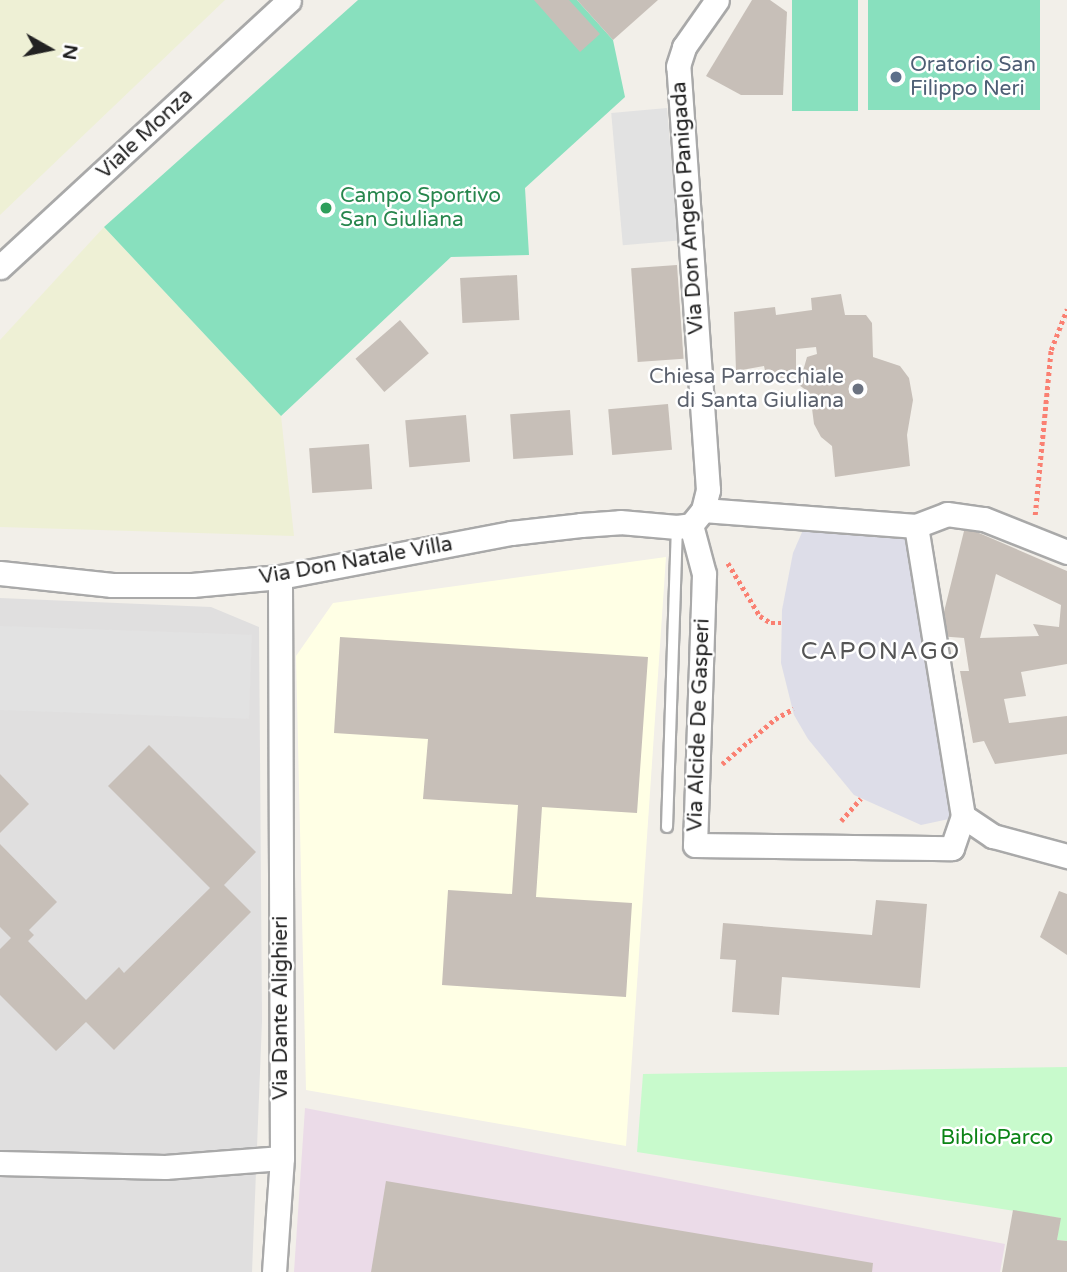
<!DOCTYPE html>
<style>
body{margin:0}
#map{position:relative;width:1067px;height:1272px;overflow:hidden;background:#f2efe9;font-family:"Varela Round",sans-serif}
div>[style]{position:absolute}
.residential>*{inset:0;background:#e0dfdf}
.industrial>*{inset:0;background:#ebdbe8}
.education>*{inset:0;background:#ffffe5}
.farmland>*{inset:0;background:#eef0d5}
.park>*{inset:0;background:#c8facc}
.pitch>*{inset:0;background:#88e0be;transform-origin:0 0}
.parking>*{inset:0;background:#e2e2e2;transform-origin:0 0}
.plaza>*{inset:0;background:#dddde8}
.building>*{inset:0;background:#c7bfb8;transform-origin:0 0}
.path>*{height:4.5px;margin-top:-2.25px;transform-origin:0;background:repeating-linear-gradient(90deg,#fa8072 0 3.5px,transparent 0 7px)}
.roads{filter:drop-shadow(2px 0 #a9a9a9) drop-shadow(-2px 0 #a9a9a9) drop-shadow(0 2px #a9a9a9) drop-shadow(0 -2px #a9a9a9)}
.lane>*{height:10px;margin:-5px;padding:0 5px;transform-origin:5px;border-radius:5px;background:#fff}
.street>*{height:23px;margin:-11.5px;padding:0 11.5px;transform-origin:11.5px;border-radius:11.5px;background:#fff}
.dots>*{width:19px;height:19px;translate:-50% -50%;box-sizing:border-box;border:4px solid #fff;border-radius:50%}
span{translate:-50% -50%;white-space:nowrap;text-align:center;line-height:1.15;-webkit-text-stroke:5px #fff;paint-order:stroke}
.service-label{font-size:21px;color:#4e5e75}
.left{translate:0 -50%;text-align:left}
.street-label{font-size:21px;color:#222}
.leisure-label{font-size:21px;color:#27864d}
.worship-label{font-size:21px;color:#5b616d}
.right{translate:-100% -50%;text-align:right}
.park-label{font-size:21px;color:#0c8416}
.quarter-label{font-size:24px;color:#555;letter-spacing:2px}
.north{position:absolute;left:14px;top:14px;width:70px;height:70px;-webkit-text-stroke:5px #fff;paint-order:stroke;rotate:99deg;font-size:19px;font-weight:700;line-height:28px;text-align:center;color:#222}
.north::after{content:'';display:block;margin:auto;width:24px;height:32px;background:#222;clip-path:polygon(50% 0,100% 100%,50% 72%,0 100%)}
</style>
<div id="map">
<div class="residential">
<i style="clip-path:polygon(0 598px,211px 607px,259px 627px,262px 1021px,252px 1272px,0 1272px)"></i>
</div>
<div class="industrial">
<i style="clip-path:polygon(305px 1108px,1005px 1244px,1000px 1272px,294px 1272px)"></i>
</div>
<div class="education">
<i style="clip-path:polygon(666px 557px,626px 1146px,306px 1090px,296px 656px,333px 603px)"></i>
</div>
<div class="farmland">
<i style="clip-path:polygon(0 0,225px 0,0 215px)"></i>
<i style="clip-path:polygon(104px 227px,281px 416px,294px 536px,0 527px,0 340px)"></i>
</div>
<div class="park">
<i style="clip-path:polygon(1067px 1067px,1067px 1241px,1057px 1240px,1060px 1218px,637px 1152px,643px 1074px)"></i>
</div>
<div class="pitch">
<i style="clip-path:polygon(358px 0,577px 0,613px 40px,625px 97px,525px 188px,529px 255px,451px 257px,281px 416px,104px 227px)"></i>
<i style="left:792px;top:0;width:66px;height:111px"></i>
<i style="left:868px;top:0;width:172px;height:110px"></i>
</div>
<div class="parking">
<i style="left:667px;top:108px;width:133px;height:56px;rotate:85deg"></i>
<i style="left:0;top:626px;width:252px;height:84px;rotate:2deg"></i>
</div>
<div class="plaza">
<i style="clip-path:polygon(809px 516px,916px 526px,963px 816px,921px 825px,854px 795px,808px 739px,794px 715px,781px 663px,782px 610px,793px 553px)"></i>
</div>
<div class="building">
<i style="clip-path:polygon(534px 0,569px 0,600px 34px,580px 52px)"></i>
<i style="clip-path:polygon(577px 0,658px 0,613px 40px)"></i>
<i style="clip-path:polygon(752px 0,770px 0,787px 12px,783px 95px,741px 95px,706px 76px)"></i>
<i style="left:677px;top:265px;width:94px;height:46px;rotate:86deg"></i>
<i style="left:517px;top:275px;width:45px;height:57px;rotate:87deg"></i>
<i style="clip-path:polygon(841px 294px,845px 315px,866px 315px,872px 323px,873px 357px,900px 366px,909px 378px,913px 400px,907px 435px,910px 466px,835px 477px,832px 446px,821px 437px,814px 424px,810px 393px,799px 385px,807px 357px,817px 354px,816px 347px,796px 349px,796px 376px,767px 380px,764px 366px,736px 371px,734px 312px,775px 307px,776px 315px,812px 310px,811px 298px)"></i>
<i style="left:400px;top:320px;width:44px;height:59px;rotate:49deg"></i>
<i style="left:668px;top:404px;width:46px;height:60px;rotate:85deg"></i>
<i style="left:570px;top:410px;width:45px;height:60px;rotate:86deg"></i>
<i style="left:466px;top:415px;width:47px;height:61px;rotate:85deg"></i>
<i style="left:369px;top:444px;width:45px;height:60px;rotate:86deg"></i>
<i style="clip-path:polygon(evenodd,965px 527px,1067px 571px,1067px 664px,1021px 672px,1026px 696px,1004px 699px,1009px 723px,1067px 716px,1067px 754px,995px 764px,984px 741px,973px 743px,960px 671px,969px 671px,964px 638px,938px 636px,965px 527px,996px 574px,1061px 605px,1059px 627px,1033px 624px,1039px 636px,980px 638px,996px 574px)"></i>
<i style="clip-path:polygon(340px 637px,648px 657px,637px 813px,542px 807px,536px 897px,632px 903px,626px 997px,442px 985px,448px 890px,512px 894px,518px 805px,423px 799px,428px 739px,334px 733px)"></i>
<i style="clip-path:polygon(149px 745px,256px 852px,224px 885px,251px 912px,114px 1050px,86px 1022px,56px 1051px,0 995px,0 949px,11px 938px,0 927px,0 844px,57px 902px,29px 930px,34px 935px,28px 941px,86px 1000px,119px 967px,124px 973px,210px 888px,108px 786px)"></i>
<i style="clip-path:polygon(0 774px,29px 804px,0 833px)"></i>
<i style="clip-path:polygon(1059px 891px,1067px 894px,1067px 955px,1040px 937px)"></i>
<i style="clip-path:polygon(876px 900px,927px 904px,920px 988px,782px 977px,779px 1015px,732px 1012px,736px 960px,720px 959px,723px 923px,872px 935px)"></i>
<i style="clip-path:polygon(386px 1181px,873px 1263px,872px 1272px,371px 1272px)"></i>
<i style="clip-path:polygon(1013px 1210px,1061px 1218px,1057px 1240px,1067px 1241px,1067px 1272px,1002px 1272px)"></i>
</div>
<div class="path">
<i style="left:1035px;top:515px;width:166px;rotate:-84.5deg"></i>
<i style="left:1051px;top:350px;width:44px;rotate:-68.7deg"></i>
<i style="left:728px;top:563px;width:62px;rotate:58.9deg"></i>
<i style="left:760px;top:616px;width:13px;rotate:32deg"></i>
<i style="left:771px;top:623px;width:11px"></i>
<i style="left:722px;top:764px;width:70px;rotate:-40.3deg"></i>
<i style="left:775px;top:719px;width:21px;rotate:-29deg"></i>
<i style="left:841px;top:821px;width:30px;rotate:-49deg"></i>
</div>
<div class="roads">
<div class="lane">
<i style="left:667px;top:827px;width:300px;rotate:-88.1deg"></i>
</div>
<div class="street">
<i style="left:0;top:267px;width:393px;rotate:-42.7deg"></i>
<i style="left:703px;top:510px;width:214px;rotate:4.3deg"></i>
<i style="left:916px;top:526px;width:33px;rotate:-21deg"></i>
<i style="left:947px;top:514px;width:37px;rotate:8deg"></i>
<i style="left:984px;top:519px;width:89px;rotate:21.7deg"></i>
<i style="left:691px;top:525px;width:51px;rotate:75.1deg"></i>
<i style="left:704px;top:574px;width:271px;rotate:91.9deg"></i>
<i style="left:695px;top:845px;width:257px;rotate:0.7deg"></i>
<i style="left:952px;top:848px;width:34px;rotate:-71deg"></i>
<i style="left:916px;top:526px;width:294px;rotate:80.8deg"></i>
<i style="left:963px;top:816px;width:36px;rotate:34deg"></i>
<i style="left:993px;top:836px;width:77px;rotate:15.1deg"></i>
<i style="left:0;top:573px;width:113px;rotate:6.1deg"></i>
<i style="left:112px;top:585px;width:80px"></i>
<i style="left:192px;top:585px;width:88px;rotate:-5.2deg"></i>
<i style="left:280px;top:577px;width:235px;rotate:-10.8deg"></i>
<i style="left:511px;top:533px;width:70px;rotate:-6.5deg"></i>
<i style="left:581px;top:525px;width:39px;rotate:-4deg"></i>
<i style="left:620px;top:522px;width:57px;rotate:5deg"></i>
<i style="left:677px;top:527px;width:14px;rotate:-8deg"></i>
<i style="left:691px;top:525px;width:19px;rotate:-51deg"></i>
<i style="left:703px;top:510px;width:21px;rotate:-76deg"></i>
<i style="left:708px;top:490px;width:425px;rotate:-94deg"></i>
<i style="left:678px;top:66px;width:20px;rotate:-72deg"></i>
<i style="left:684px;top:47px;width:57px;rotate:-54.9deg"></i>
<i style="left:0;top:1163px;width:165px;rotate:1.4deg"></i>
<i style="left:165px;top:1167px;width:117px;rotate:-4.4deg"></i>
<i style="left:282px;top:1158px;width:581px;rotate:-90.2deg"></i>
<i style="left:274px;top:1272px;width:114px;rotate:-86deg"></i>
</div>
</div>
<div class="dots">
<i style="left:896px;top:77px;background:#5c6f8a"></i>
<i style="left:326px;top:208px;background:#2e9e5b"></i>
<i style="left:858px;top:389px;background:#6b7280"></i>
</div>
<div class="service-label">
<span class="left" style="left:910px;top:77px">Oratorio San<br>Filippo Neri</span>
</div>
<div class="street-label">
<span style="left:145px;top:134px;rotate:-43deg">Viale Monza</span>
<span style="left:688px;top:208px;rotate:-94deg">Via Don Angelo Panigada</span>
<span style="left:356px;top:561px;rotate:-10deg">Via Don Natale Villa</span>
<span style="left:699px;top:725px;rotate:-88deg">Via Alcide De Gasperi</span>
<span style="left:281px;top:1008px;rotate:-90deg">Via Dante Alighieri</span>
</div>
<div class="leisure-label">
<span class="left" style="left:340px;top:208px">Campo Sportivo<br>San Giuliana</span>
</div>
<div class="worship-label">
<span class="right" style="left:844px;top:389px">Chiesa Parrocchiale<br>di Santa Giuliana</span>
</div>
<div class="park-label">
<span style="left:997px;top:1138px">BiblioParco</span>
</div>
<div class="quarter-label">
<span style="left:881px;top:652px">CAPONAGO</span>
</div>
<div class="north">N</div>
</div>
